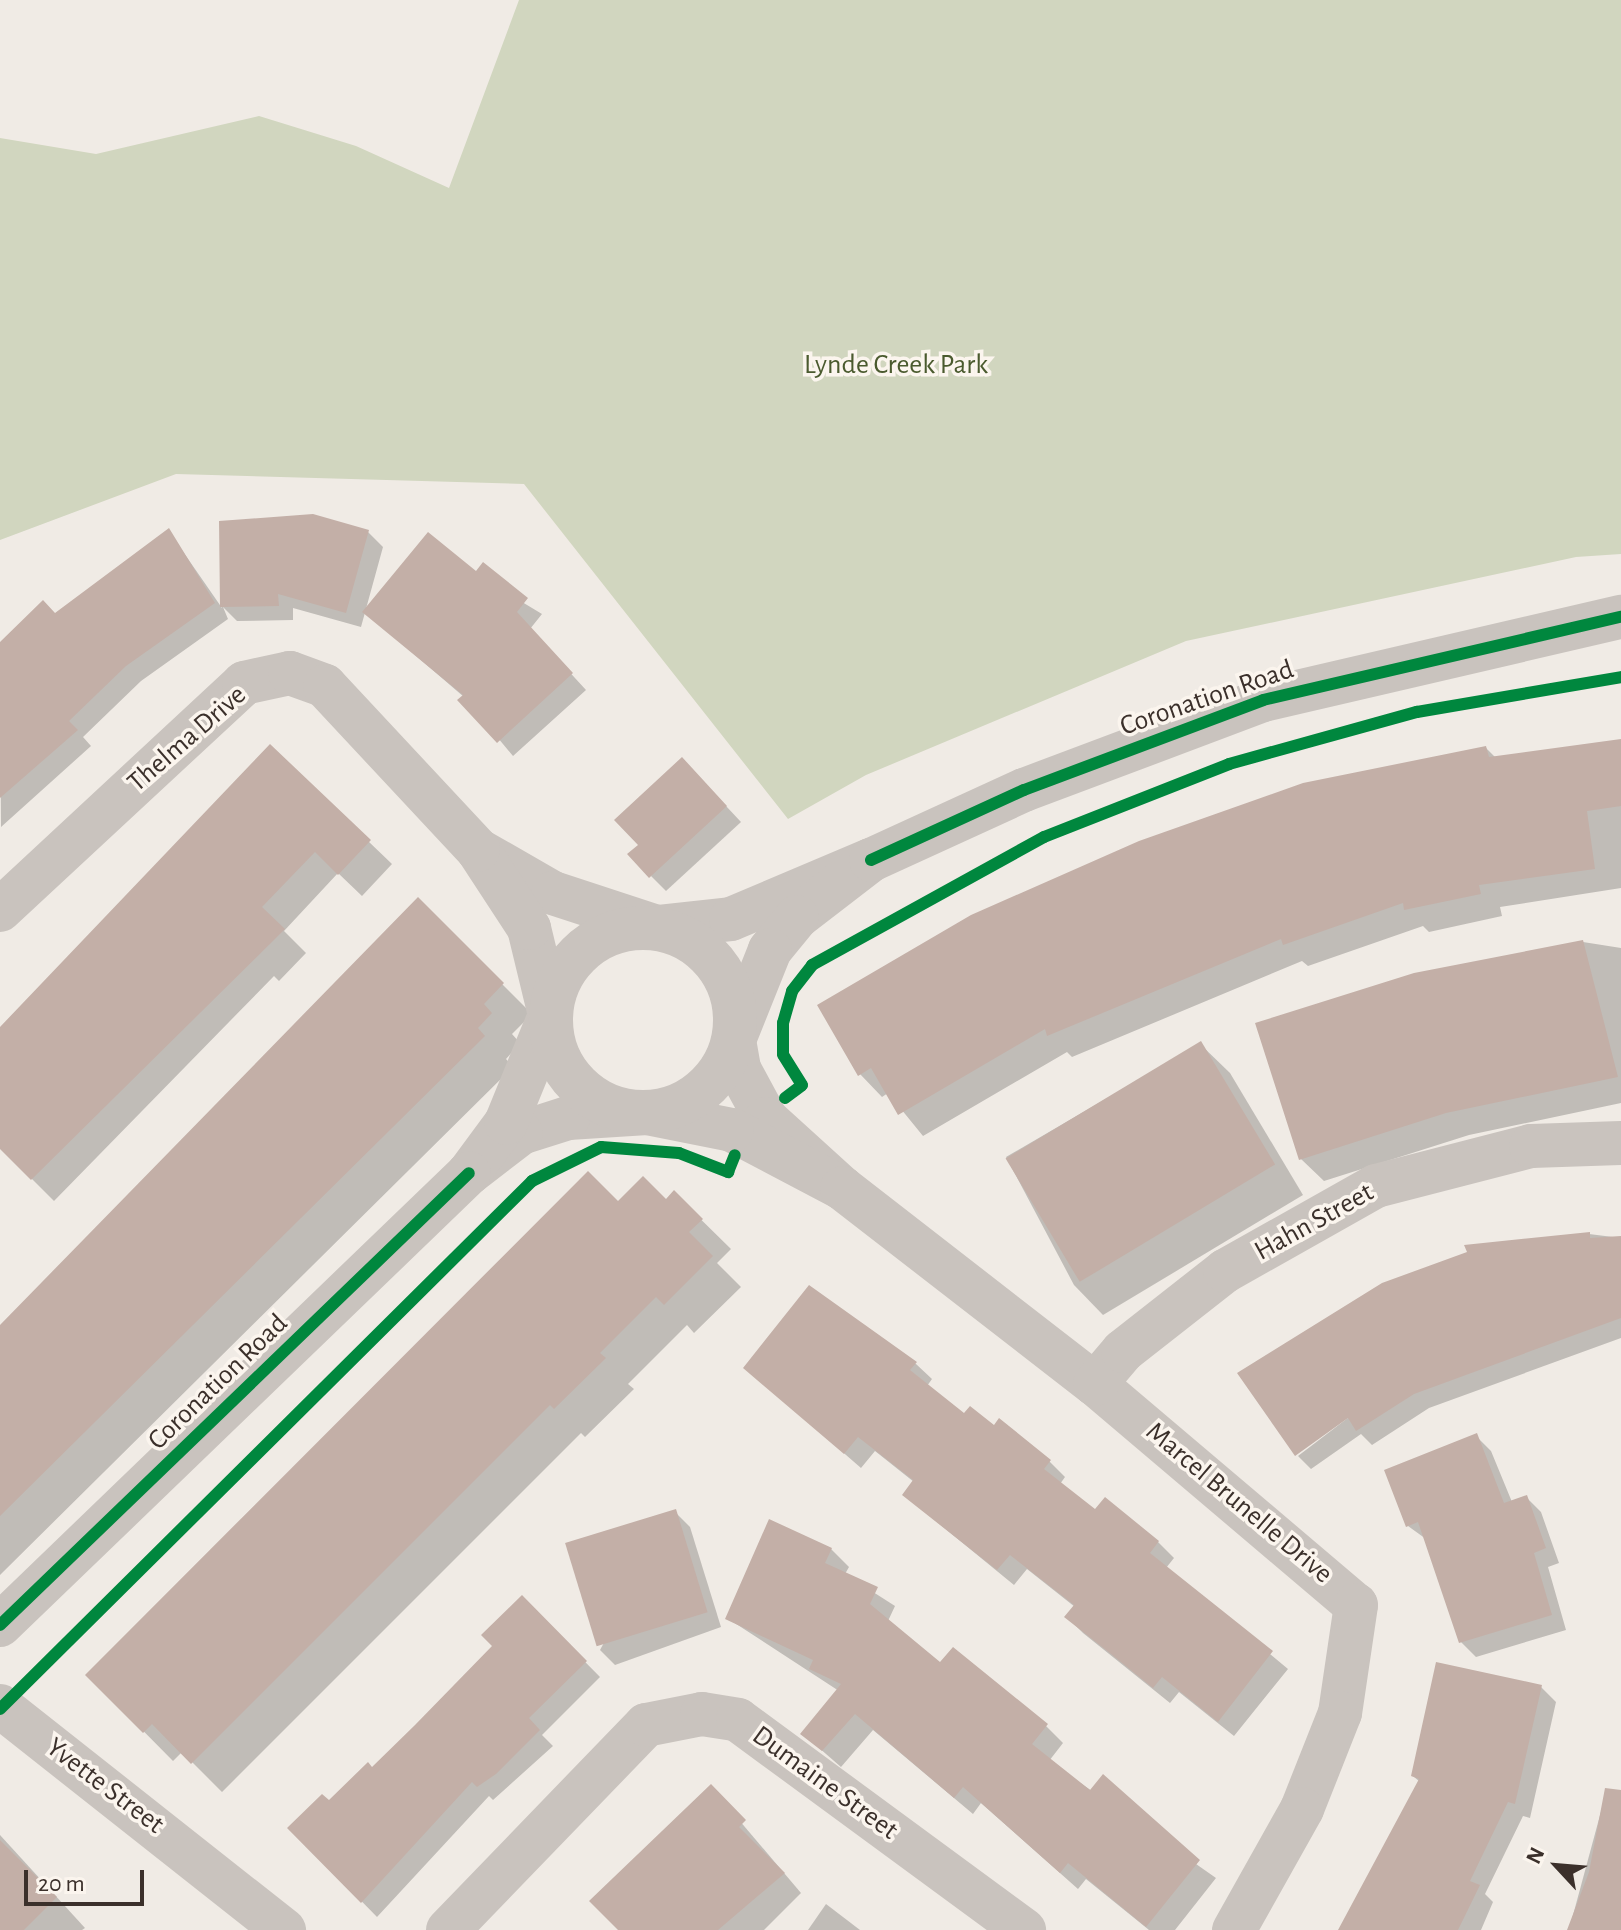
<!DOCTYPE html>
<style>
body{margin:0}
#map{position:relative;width:1621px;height:1930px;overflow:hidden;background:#f0ebe5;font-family:"Alegreya Sans",sans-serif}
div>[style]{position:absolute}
.green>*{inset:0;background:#d1d6bf}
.shadow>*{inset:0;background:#0003}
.building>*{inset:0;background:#c3afa7;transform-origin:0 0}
.minor>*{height:44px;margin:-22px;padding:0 22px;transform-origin:22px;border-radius:22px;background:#c9c3be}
.minor>.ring{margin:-22px;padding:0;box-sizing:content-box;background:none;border:44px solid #c9c3be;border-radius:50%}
.cycleway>*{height:12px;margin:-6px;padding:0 6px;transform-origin:6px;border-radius:6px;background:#00873e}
span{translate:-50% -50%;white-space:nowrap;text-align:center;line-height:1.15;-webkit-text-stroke:7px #fbf5ee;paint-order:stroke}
.park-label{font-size:28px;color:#4a5a2e}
.street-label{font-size:28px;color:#3b302b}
.north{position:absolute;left:1517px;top:1826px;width:80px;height:80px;-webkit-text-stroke:6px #fbf5ee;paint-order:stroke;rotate:296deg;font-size:22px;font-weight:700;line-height:32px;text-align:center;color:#3b302b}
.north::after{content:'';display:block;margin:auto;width:28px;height:36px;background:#3b302b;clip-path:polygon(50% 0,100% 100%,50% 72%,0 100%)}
.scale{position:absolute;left:24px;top:1870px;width:120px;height:36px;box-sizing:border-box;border:4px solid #3b302b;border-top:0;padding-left:10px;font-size:24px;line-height:28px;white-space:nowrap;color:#3b302b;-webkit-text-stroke:6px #fbf5ee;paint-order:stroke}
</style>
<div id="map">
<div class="green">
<i style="clip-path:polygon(519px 0,1621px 0,1621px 554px,1576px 557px,1186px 641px,866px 775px,788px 819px,524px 484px,176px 474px,0 540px,0 138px,96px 154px,259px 116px,356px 146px,449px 188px)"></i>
</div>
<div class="shadow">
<i style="clip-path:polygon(221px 522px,368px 532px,383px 547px,361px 627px,293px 608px,293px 620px,237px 621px,223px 607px,228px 619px,141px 681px,83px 737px,91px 746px,1px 827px,0 644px,55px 615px,168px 530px,222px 608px)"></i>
<i style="clip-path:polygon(476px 574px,542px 614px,530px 629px,586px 690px,513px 756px,464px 697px,365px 612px)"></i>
<i style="clip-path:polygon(1621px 741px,1621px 888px,1500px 907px,1502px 916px,1429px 932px,1423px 926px,1308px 966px,1302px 961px,1072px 1057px,1067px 1052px,923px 1136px,888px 1093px,882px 1097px,860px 1074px,820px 1006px,1486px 748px,1496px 758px)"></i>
<i style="clip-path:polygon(270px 747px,392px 864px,362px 896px,338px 873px,284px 931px,306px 953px,279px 981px,274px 976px,54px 1201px,0 1147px,0 1028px)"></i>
<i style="clip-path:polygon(696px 774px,741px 822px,666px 891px,651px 876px)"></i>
<i style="clip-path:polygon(418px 900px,532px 1014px,512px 1034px,520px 1043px,506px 1059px,513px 1067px,0 1575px,0 1328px)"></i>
<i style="clip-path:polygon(1583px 942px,1621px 948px,1621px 1103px,1469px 1135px,1324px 1181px,1301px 1159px)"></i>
<i style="clip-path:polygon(1200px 1044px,1230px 1073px,1303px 1195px,1103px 1315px,1074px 1285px,1006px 1157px)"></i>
<i style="clip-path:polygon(674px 1193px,731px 1249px,717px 1263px,741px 1287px,694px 1333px,687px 1325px,628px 1384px,634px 1389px,585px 1437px,581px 1433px,222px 1792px,182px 1752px,173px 1761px,88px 1675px,618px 1204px,666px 1202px)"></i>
<i style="clip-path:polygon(1589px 1234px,1621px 1238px,1621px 1338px,1429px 1408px,1372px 1445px,1361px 1434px,1311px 1469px,1298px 1456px)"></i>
<i style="clip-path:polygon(809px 1288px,916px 1364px,932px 1379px,927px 1386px,964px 1416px,1049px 1461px,1065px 1477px,1060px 1484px,1096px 1512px,1158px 1542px,1174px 1558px,1166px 1568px,1288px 1669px,1234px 1736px,1179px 1692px,1170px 1703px,1083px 1633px,1067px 1617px,1075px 1607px,1027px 1569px,1014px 1585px,904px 1495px,914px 1482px,875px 1451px,861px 1468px,746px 1368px)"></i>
<i style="clip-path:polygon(1476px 1436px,1491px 1451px,1512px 1502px,1526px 1497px,1541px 1512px,1559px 1563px,1548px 1567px,1566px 1630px,1476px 1657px,1461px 1642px,1426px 1539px,1408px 1526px)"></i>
<i style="clip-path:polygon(675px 1512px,690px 1527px,721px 1627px,615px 1665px,600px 1650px)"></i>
<i style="clip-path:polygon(831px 1549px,849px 1567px,845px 1574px,895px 1606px,888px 1621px,941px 1665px,1046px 1726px,1063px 1743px,1049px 1761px,1216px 1878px,1175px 1930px,1149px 1930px,1086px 1879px,1078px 1889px,981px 1803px,973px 1814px,873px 1730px,841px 1767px,803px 1734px,839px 1691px,727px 1618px)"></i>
<i style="clip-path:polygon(522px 1598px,600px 1677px,542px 1735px,553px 1746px,493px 1800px,489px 1796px,377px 1917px,290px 1828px,372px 1770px,495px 1646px)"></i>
<i style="clip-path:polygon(1541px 1687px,1556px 1702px,1530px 1818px,1523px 1816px,1485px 1894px,1493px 1902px,1481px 1930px,1346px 1930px,1420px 1782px,1413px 1776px)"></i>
<i style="clip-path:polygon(711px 1787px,801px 1893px,764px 1930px,620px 1930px)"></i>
<i style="clip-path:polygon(1606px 1793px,1621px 1796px,1621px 1930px,1569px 1930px)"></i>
<i style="clip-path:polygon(0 1835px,85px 1928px,82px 1930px,0 1930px)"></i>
<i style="clip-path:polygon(826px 1904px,860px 1930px,808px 1930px)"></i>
</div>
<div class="building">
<i style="clip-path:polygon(313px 514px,369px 530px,346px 613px,278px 594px,279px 606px,220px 607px,219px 521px)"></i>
<i style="clip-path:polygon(169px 528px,215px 603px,126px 666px,69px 721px,78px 730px,0 798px,0 642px,43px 600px,55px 613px)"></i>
<i style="clip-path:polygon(428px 532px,476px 571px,483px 562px,528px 598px,517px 612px,573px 673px,497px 743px,457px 700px,463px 695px,362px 612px)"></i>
<i style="clip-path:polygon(1621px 739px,1621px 806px,1587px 811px,1595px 869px,1479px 885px,1481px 894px,1404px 910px,1403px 903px,1283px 945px,1281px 939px,1047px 1036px,1045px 1029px,898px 1115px,871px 1068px,858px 1076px,817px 1005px,971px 915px,1139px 841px,1303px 783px,1486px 746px,1489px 757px)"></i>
<i style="clip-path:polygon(270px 744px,371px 840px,338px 875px,315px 852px,262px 907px,285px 929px,31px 1180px,0 1149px,0 1027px)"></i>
<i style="clip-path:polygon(682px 757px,727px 806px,649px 878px,627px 854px,638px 845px,614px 820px)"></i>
<i style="clip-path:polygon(418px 897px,504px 983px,484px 1004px,492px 1013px,478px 1028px,485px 1036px,0 1516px,0 1325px)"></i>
<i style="clip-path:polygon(1583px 940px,1618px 1077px,1446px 1113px,1299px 1160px,1255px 1023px,1414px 973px)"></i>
<i style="left:1201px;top:1041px;width:144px;height:228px;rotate:59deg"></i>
<i style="clip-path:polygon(588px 1171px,618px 1201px,643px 1176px,666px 1199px,674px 1190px,703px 1219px,689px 1232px,713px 1256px,664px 1305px,656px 1297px,600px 1353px,606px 1358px,554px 1409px,550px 1405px,191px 1764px,152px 1724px,143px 1733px,85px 1675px)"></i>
<i style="clip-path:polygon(1590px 1232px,1590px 1238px,1621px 1236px,1621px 1318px,1414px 1394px,1356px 1431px,1348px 1418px,1295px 1456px,1237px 1373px,1382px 1283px,1467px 1252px,1464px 1245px)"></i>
<i style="clip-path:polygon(809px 1285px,917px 1362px,910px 1370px,964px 1413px,970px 1406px,994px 1425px,999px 1418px,1051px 1460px,1044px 1469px,1095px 1509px,1105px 1497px,1159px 1541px,1150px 1553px,1273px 1651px,1218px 1722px,1162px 1677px,1153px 1688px,1106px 1650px,1064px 1617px,1074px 1605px,1010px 1555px,997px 1570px,902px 1495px,913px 1480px,858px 1437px,844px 1454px,743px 1368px)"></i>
<i style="clip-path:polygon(1477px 1433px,1504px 1503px,1527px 1495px,1546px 1548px,1534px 1553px,1552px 1615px,1459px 1643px,1418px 1522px,1406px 1527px,1384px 1470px)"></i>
<i style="left:676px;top:1509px;width:108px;height:116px;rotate:73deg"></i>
<i style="clip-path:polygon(769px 1519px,832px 1548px,825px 1563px,878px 1587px,870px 1604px,940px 1662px,953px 1647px,1048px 1724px,1032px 1744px,1090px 1790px,1103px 1774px,1200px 1860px,1146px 1927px,1068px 1863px,1060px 1873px,963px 1787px,954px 1798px,855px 1714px,822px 1751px,800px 1734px,841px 1684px,809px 1669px,813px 1660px,725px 1619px)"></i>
<i style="clip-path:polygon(522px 1595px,587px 1661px,529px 1718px,540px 1730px,496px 1774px,477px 1787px,472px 1782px,361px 1903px,287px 1828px,322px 1794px,329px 1800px,368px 1762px,372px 1767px,415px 1725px,492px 1646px,481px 1635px)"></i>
<i style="clip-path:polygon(1436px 1662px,1542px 1685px,1515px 1804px,1508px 1802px,1470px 1881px,1480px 1885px,1458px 1930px,1338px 1930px,1419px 1779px,1411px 1776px)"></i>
<i style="clip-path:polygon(711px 1784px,746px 1820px,739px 1827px,785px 1873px,718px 1930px,618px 1930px,589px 1901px)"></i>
<i style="clip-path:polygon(1605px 1788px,1621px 1790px,1621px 1930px,1567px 1930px,1589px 1872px)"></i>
<i style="clip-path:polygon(0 1840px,57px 1897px,24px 1930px,0 1930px)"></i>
</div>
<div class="minor">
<i style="left:478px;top:850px;width:86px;rotate:29.8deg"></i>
<i style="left:553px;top:893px;width:109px;rotate:18.1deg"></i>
<i style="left:657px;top:927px;width:74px;rotate:-6.2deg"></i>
<i style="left:731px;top:919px;width:152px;rotate:-22.9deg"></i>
<i style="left:871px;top:860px;width:93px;rotate:142.4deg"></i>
<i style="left:797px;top:917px;width:43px;rotate:129.3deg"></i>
<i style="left:770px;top:950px;width:97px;rotate:111.8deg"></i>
<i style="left:734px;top:1040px;width:29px;rotate:80deg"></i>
<i style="left:739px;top:1069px;width:57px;rotate:61.6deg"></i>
<i style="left:766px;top:1119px;width:103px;rotate:42.2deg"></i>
<i style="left:842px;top:1188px;width:124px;rotate:-152.2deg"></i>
<i style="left:732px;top:1130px;width:87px;rotate:-168.7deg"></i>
<i style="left:647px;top:1113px;width:79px;rotate:176.4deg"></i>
<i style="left:568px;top:1118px;width:49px;rotate:162.3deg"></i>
<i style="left:521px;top:1133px;width:66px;rotate:142.4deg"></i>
<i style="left:469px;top:1173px;width:62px;rotate:-53.5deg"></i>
<i style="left:506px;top:1123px;width:117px;rotate:-67.8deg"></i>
<i style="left:550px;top:1015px;width:89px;rotate:-103.6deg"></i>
<i style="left:529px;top:928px;width:93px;rotate:-123.2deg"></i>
<i style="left:871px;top:860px;width:168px;rotate:-24.6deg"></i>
<i style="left:1024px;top:790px;width:255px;rotate:-20.6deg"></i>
<i style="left:1263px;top:700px;width:367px;rotate:-13.1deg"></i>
<i style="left:0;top:910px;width:333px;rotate:-42.9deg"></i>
<i style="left:244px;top:683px;width:47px;rotate:-12.3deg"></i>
<i style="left:290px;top:673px;width:37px;rotate:20deg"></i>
<i style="left:325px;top:686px;width:224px;rotate:47deg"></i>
<i class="ring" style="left:551px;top:928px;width:140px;height:140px"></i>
<i style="left:842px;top:1188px;width:320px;rotate:37.8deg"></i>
<i style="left:1095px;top:1384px;width:342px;rotate:40.3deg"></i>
<i style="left:1356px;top:1605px;width:109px;rotate:98.4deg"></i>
<i style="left:1340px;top:1713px;width:103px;rotate:111.6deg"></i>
<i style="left:1302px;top:1809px;width:139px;rotate:119.3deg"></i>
<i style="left:1095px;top:1384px;width:43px;rotate:-49.7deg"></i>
<i style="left:1123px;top:1351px;width:130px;rotate:-38.1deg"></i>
<i style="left:1225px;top:1271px;width:173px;rotate:-29.4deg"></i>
<i style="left:1376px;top:1186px;width:160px;rotate:-14.5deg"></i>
<i style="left:1531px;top:1146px;width:90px;rotate:-1.9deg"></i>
<i style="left:0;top:1625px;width:651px;rotate:-43.94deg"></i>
<i style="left:0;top:1706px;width:362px;rotate:38.3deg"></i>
<i style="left:448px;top:1930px;width:285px;rotate:-46deg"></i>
<i style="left:646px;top:1725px;width:57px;rotate:-11.1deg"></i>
<i style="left:702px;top:1714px;width:36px;rotate:9deg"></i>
<i style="left:738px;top:1720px;width:355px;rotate:36.3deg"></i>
</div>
<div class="cycleway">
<i style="left:871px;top:860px;width:168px;rotate:-24.6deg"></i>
<i style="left:1024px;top:790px;width:255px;rotate:-20.6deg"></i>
<i style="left:1263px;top:700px;width:367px;rotate:-13.1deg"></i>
<i style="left:785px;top:1098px;width:21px;rotate:-37deg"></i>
<i style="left:802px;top:1085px;width:36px;rotate:-122deg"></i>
<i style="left:783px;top:1054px;width:31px;rotate:-90deg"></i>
<i style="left:783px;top:1023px;width:33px;rotate:-74deg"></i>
<i style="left:792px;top:991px;width:33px;rotate:-52deg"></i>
<i style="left:812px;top:965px;width:265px;rotate:-28.9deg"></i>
<i style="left:1044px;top:837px;width:199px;rotate:-21.5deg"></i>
<i style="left:1229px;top:764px;width:195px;rotate:-15.5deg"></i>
<i style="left:1417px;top:712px;width:207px;rotate:-9.7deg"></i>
<i style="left:0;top:1625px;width:651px;rotate:-43.94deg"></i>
<i style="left:0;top:1709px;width:750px;rotate:-44.78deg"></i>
<i style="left:532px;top:1181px;width:77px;rotate:-26.2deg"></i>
<i style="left:601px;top:1147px;width:78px;rotate:4.4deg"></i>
<i style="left:679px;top:1153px;width:53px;rotate:21.2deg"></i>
<i style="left:728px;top:1172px;width:18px;rotate:-68deg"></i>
</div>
<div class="park-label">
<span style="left:896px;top:365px">Lynde Creek Park</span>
</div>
<div class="street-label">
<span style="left:1207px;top:698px;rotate:-19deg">Coronation Road</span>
<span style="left:187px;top:739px;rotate:-41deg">Thelma Drive</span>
<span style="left:1314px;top:1222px;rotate:-29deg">Hahn Street</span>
<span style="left:218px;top:1382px;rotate:-44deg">Coronation Road</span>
<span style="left:1239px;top:1503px;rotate:40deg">Marcel Brunelle Drive</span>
<span style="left:825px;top:1783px;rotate:36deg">Dumaine Street</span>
<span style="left:105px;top:1786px;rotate:37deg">Yvette Street</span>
</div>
<div class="north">N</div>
<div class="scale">20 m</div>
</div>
